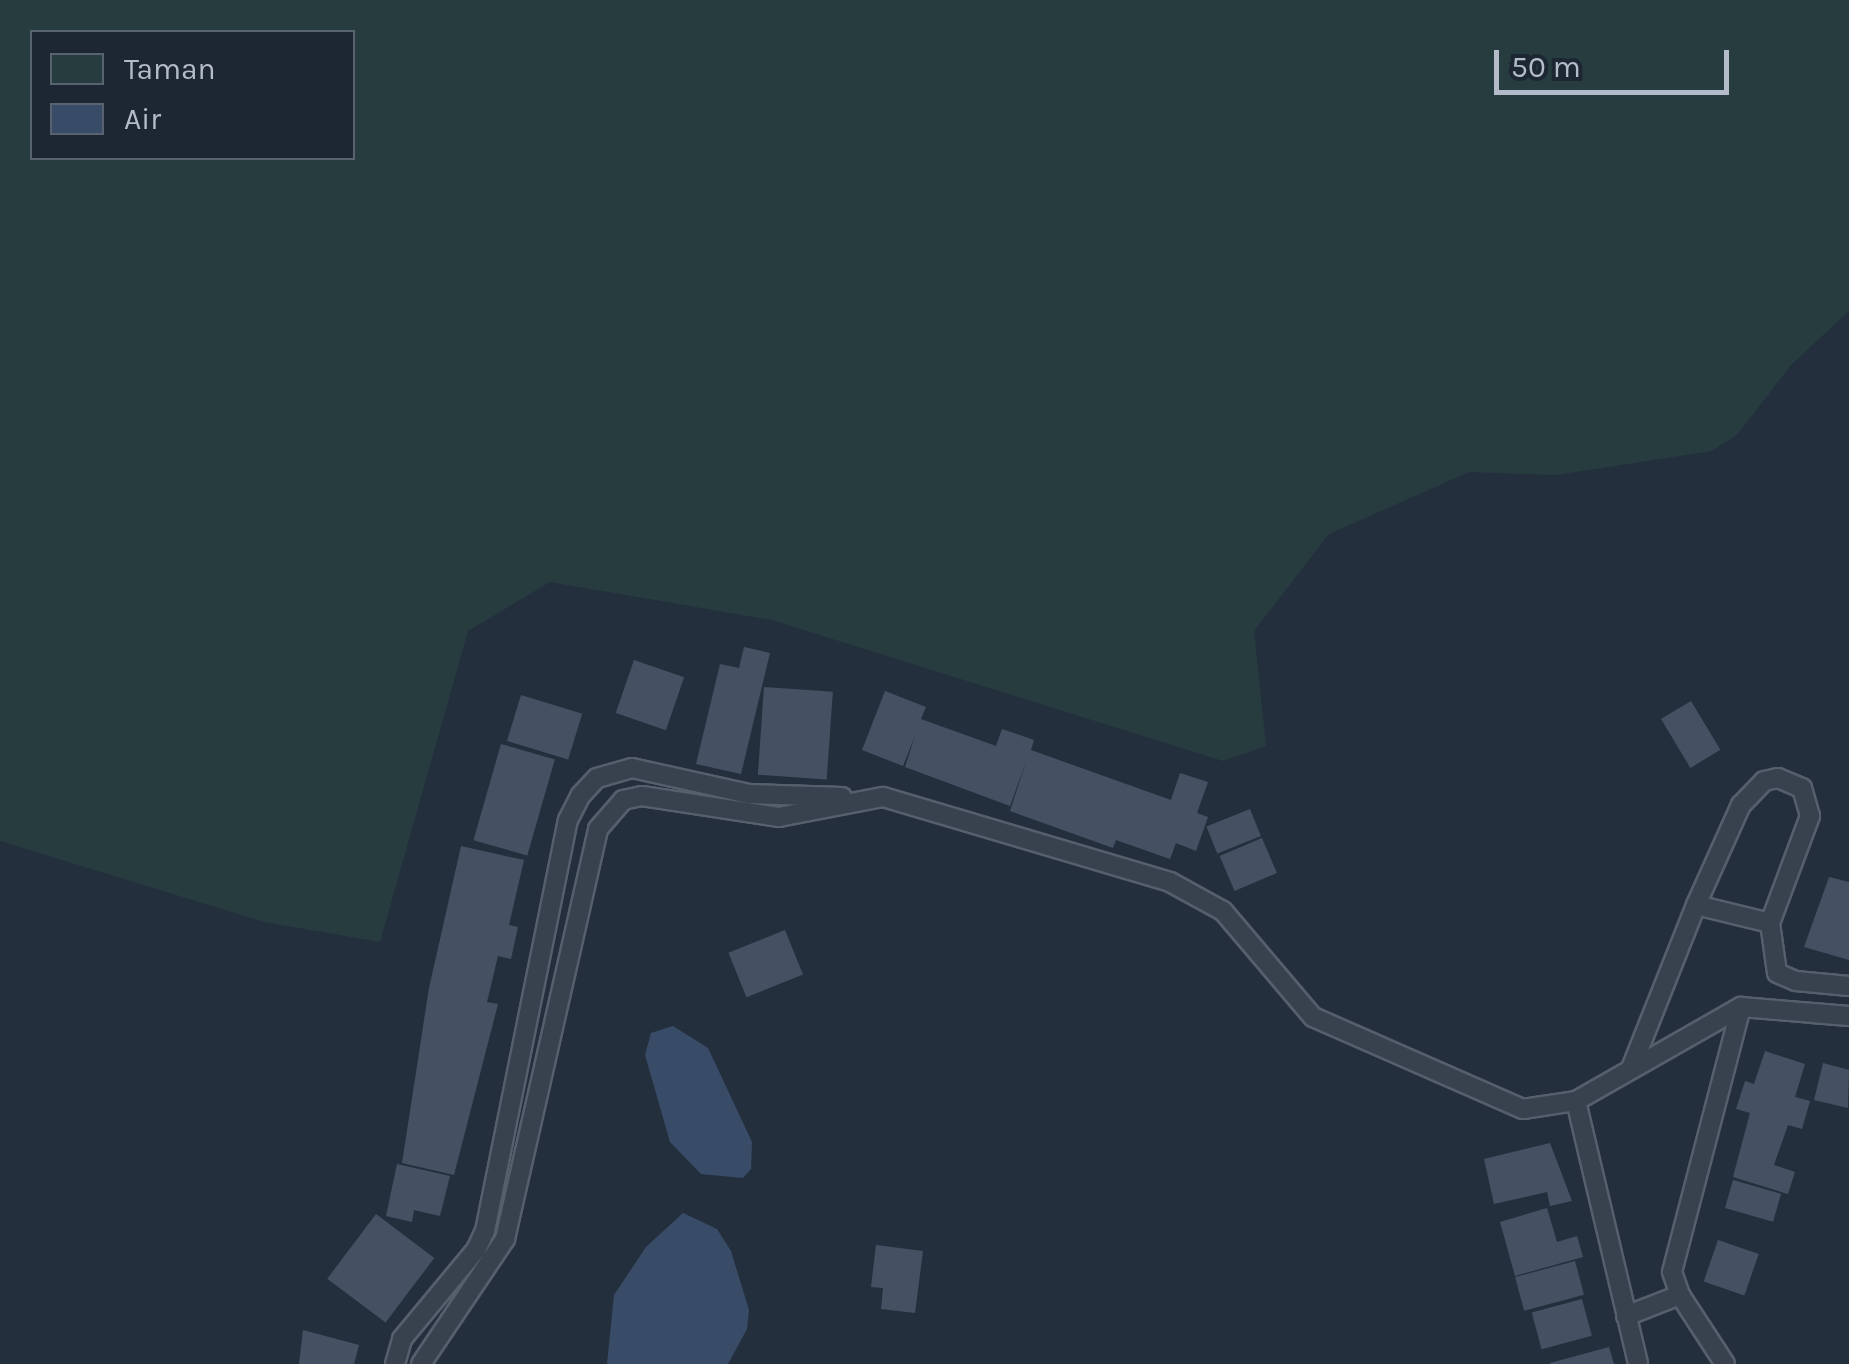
<!DOCTYPE html>
<style>
body{margin:0}
#map{position:relative;width:1849px;height:1364px;overflow:hidden;background:#242f3e;font-family:Karla,sans-serif}
div>[style]{position:absolute}
.green>*{inset:0;background:#263c3f}
.water>*{inset:0;background:#394c67}
.building>*{inset:0;background:#455162;transform-origin:0 0}
.roads{filter:drop-shadow(2px 0 #565f6c) drop-shadow(-2px 0 #565f6c) drop-shadow(0 2px #565f6c) drop-shadow(0 -2px #565f6c)}
.lane>*{height:18px;margin:-9px;padding:0 9px;transform-origin:9px;border-radius:9px;background:#38414e}
span{translate:-50% -50%;white-space:nowrap;text-align:center;line-height:1.15;-webkit-text-stroke:10px #1d2633;paint-order:stroke}
.legend{position:absolute;left:30px;top:30px;width:325px;height:130px;box-sizing:border-box;background:#1d2633;border:2px solid #59626f;margin:0;padding:12px 18px;list-style:none;font-size:30px;color:#b4bcc9}
.legend li{display:flex;align-items:center;gap:20px;height:50px}
.legend b{width:50px;border:2px solid #59626f}
.scale{position:absolute;left:1494px;top:50px;width:235px;height:45px;box-sizing:border-box;border:5px solid #b4bcc9;border-top:0;padding-left:12px;font-size:30px;line-height:35px;white-space:nowrap;color:#b4bcc9;-webkit-text-stroke:8px #1d2633;paint-order:stroke}
</style>
<div id="map">
<div class="green">
<i style="clip-path:polygon(evenodd,0 0,1849px 0,1849px 311px,1791px 365px,1737px 435px,1712px 451px,1556px 475px,1469px 472px,1329px 534px,1254px 631px,1266px 746px,1223px 761px,772px 620px,550px 582px,468px 631px,380px 942px,264px 922px,0 841px,0 0,32px 32px,352px 32px,352px 158px,32px 158px,32px 32px)"></i>
</div>
<div class="water">
<i style="clip-path:polygon(673px 1026px,708px 1048px,752px 1142px,751px 1169px,743px 1178px,701px 1174px,670px 1142px,645px 1055px,651px 1033px)"></i>
<i style="clip-path:polygon(683px 1213px,717px 1229px,731px 1251px,749px 1310px,747px 1329px,728px 1364px,607px 1364px,614px 1295px,646px 1247px)"></i>
</div>
<div class="building">
<i style="clip-path:polygon(744px 647px,770px 653px,741px 774px,696px 764px,720px 664px,739px 668px)"></i>
<i style="left:634px;top:660px;width:53px;height:56px;rotate:19deg"></i>
<i style="left:764px;top:687px;width:69px;height:88px;rotate:4deg"></i>
<i style="clip-path:polygon(885px 691px,926px 707px,921px 719px,996px 746px,1002px 729px,1034px 740px,1031px 750px,1171px 800px,1180px 773px,1208px 782px,1197px 813px,1208px 817px,1196px 851px,1176px 843px,1170px 859px,1116px 840px,1113px 848px,1010px 811px,1026px 762px,1010px 806px,905px 767px,915px 736px,903px 766px,862px 750px)"></i>
<i style="left:521px;top:695px;width:64px;height:48px;rotate:17deg"></i>
<i style="left:1691px;top:701px;width:57px;height:35px;rotate:59deg"></i>
<i style="left:501px;top:744px;width:56px;height:100px;rotate:16deg"></i>
<i style="left:1250px;top:809px;width:29px;height:47px;rotate:68deg"></i>
<i style="left:1262px;top:838px;width:38px;height:46px;rotate:67deg"></i>
<i style="clip-path:polygon(461px 846px,524px 860px,509px 925px,518px 927px,511px 959px,498px 956px,487px 1002px,498px 1004px,454px 1175px,402px 1163px,429px 988px)"></i>
<i style="clip-path:polygon(1829px 877px,1849px 882px,1849px 960px,1804px 947px)"></i>
<i style="left:785px;top:930px;width:48px;height:61px;rotate:68deg"></i>
<i style="clip-path:polygon(1765px 1051px,1805px 1064px,1795px 1097px,1810px 1101px,1802px 1129px,1788px 1125px,1774px 1165px,1795px 1172px,1788px 1194px,1733px 1177px,1750px 1113px,1736px 1109px,1745px 1081px,1754px 1084px)"></i>
<i style="clip-path:polygon(1823px 1063px,1849px 1070px,1848px 1108px,1814px 1100px)"></i>
<i style="clip-path:polygon(1550px 1143px,1572px 1201px,1550px 1206px,1547px 1192px,1494px 1204px,1484px 1159px)"></i>
<i style="clip-path:polygon(397px 1164px,450px 1176px,440px 1216px,414px 1210px,412px 1222px,386px 1216px)"></i>
<i style="left:1733px;top:1180px;width:50px;height:29px;rotate:16deg"></i>
<i style="clip-path:polygon(1547px 1208px,1557px 1242px,1577px 1236px,1583px 1257px,1515px 1276px,1500px 1222px)"></i>
<i style="left:376px;top:1214px;width:73px;height:81px;rotate:37deg"></i>
<i style="left:1718px;top:1240px;width:43px;height:44px;rotate:19deg"></i>
<i style="clip-path:polygon(876px 1245px,923px 1251px,915px 1313px,881px 1309px,883px 1288px,871px 1287px)"></i>
<i style="left:1575px;top:1261px;width:35px;height:62px;rotate:75deg"></i>
<i style="left:1582px;top:1299px;width:38px;height:52px;rotate:75deg"></i>
<i style="clip-path:polygon(303px 1330px,359px 1345px,354px 1364px,299px 1364px)"></i>
<i style="clip-path:polygon(1609px 1347px,1614px 1364px,1551px 1364px,1550px 1363px)"></i>
</div>
<div class="roads">
<div class="lane">
<i style="left:1770px;top:923px;width:50px;rotate:82deg"></i>
<i style="left:1777px;top:973px;width:21px;rotate:23deg"></i>
<i style="left:1796px;top:981px;width:53px;rotate:5.4deg"></i>
<i style="left:1632px;top:1066px;width:173px;rotate:-68.3deg"></i>
<i style="left:1696px;top:905px;width:110px;rotate:-65.8deg"></i>
<i style="left:1741px;top:805px;width:33px;rotate:-46deg"></i>
<i style="left:1764px;top:781px;width:14px;rotate:-12deg"></i>
<i style="left:1778px;top:778px;width:26px;rotate:23deg"></i>
<i style="left:1802px;top:788px;width:29px;rotate:74deg"></i>
<i style="left:1810px;top:816px;width:114px;rotate:110.5deg"></i>
<i style="left:1770px;top:923px;width:76px;rotate:-166.3deg"></i>
<i style="left:1576px;top:1101px;width:270px;rotate:76.7deg"></i>
<i style="left:1626px;top:1316px;width:58px;rotate:-21.3deg"></i>
<i style="left:395px;top:1364px;width:26px;rotate:-74deg"></i>
<i style="left:402px;top:1339px;width:116px;rotate:-50.3deg"></i>
<i style="left:476px;top:1250px;width:21px;rotate:-65deg"></i>
<i style="left:485px;top:1231px;width:419px;rotate:-78.6deg"></i>
<i style="left:568px;top:820px;width:28px;rotate:-63deg"></i>
<i style="left:581px;top:795px;width:23px;rotate:-47deg"></i>
<i style="left:597px;top:778px;width:36px;rotate:-16deg"></i>
<i style="left:632px;top:768px;width:120px;rotate:12.5deg"></i>
<i style="left:749px;top:794px;width:93px;rotate:1.8deg"></i>
<i style="left:421px;top:1364px;width:151px;rotate:-56.1deg"></i>
<i style="left:505px;top:1239px;width:420px;rotate:-77.2deg"></i>
<i style="left:598px;top:829px;width:38px;rotate:-49deg"></i>
<i style="left:623px;top:800px;width:19px;rotate:-12deg"></i>
<i style="left:642px;top:796px;width:139px;rotate:8.7deg"></i>
<i style="left:779px;top:817px;width:106px;rotate:-10.9deg"></i>
<i style="left:883px;top:797px;width:299px;rotate:16.5deg"></i>
<i style="left:1170px;top:882px;width:60px;rotate:28.7deg"></i>
<i style="left:1223px;top:911px;width:139px;rotate:49.7deg"></i>
<i style="left:1313px;top:1017px;width:229px;rotate:23.7deg"></i>
<i style="left:1523px;top:1109px;width:54px;rotate:-8.6deg"></i>
<i style="left:1576px;top:1101px;width:190px;rotate:-29.7deg"></i>
<i style="left:1741px;top:1007px;width:108px;rotate:4.8deg"></i>
<i style="left:1725px;top:1364px;width:82px;rotate:-123.1deg"></i>
<i style="left:1680px;top:1295px;width:24px;rotate:-109deg"></i>
<i style="left:1672px;top:1272px;width:274px;rotate:-75.4deg"></i>
</div>
</div>
<ul class="legend">
<li><b style="height:28px;background:#263c3f"></b>Taman</li>
<li><b style="height:28px;background:#394c67"></b>Air</li>
</ul>
<div class="scale">50 m</div>
</div>
